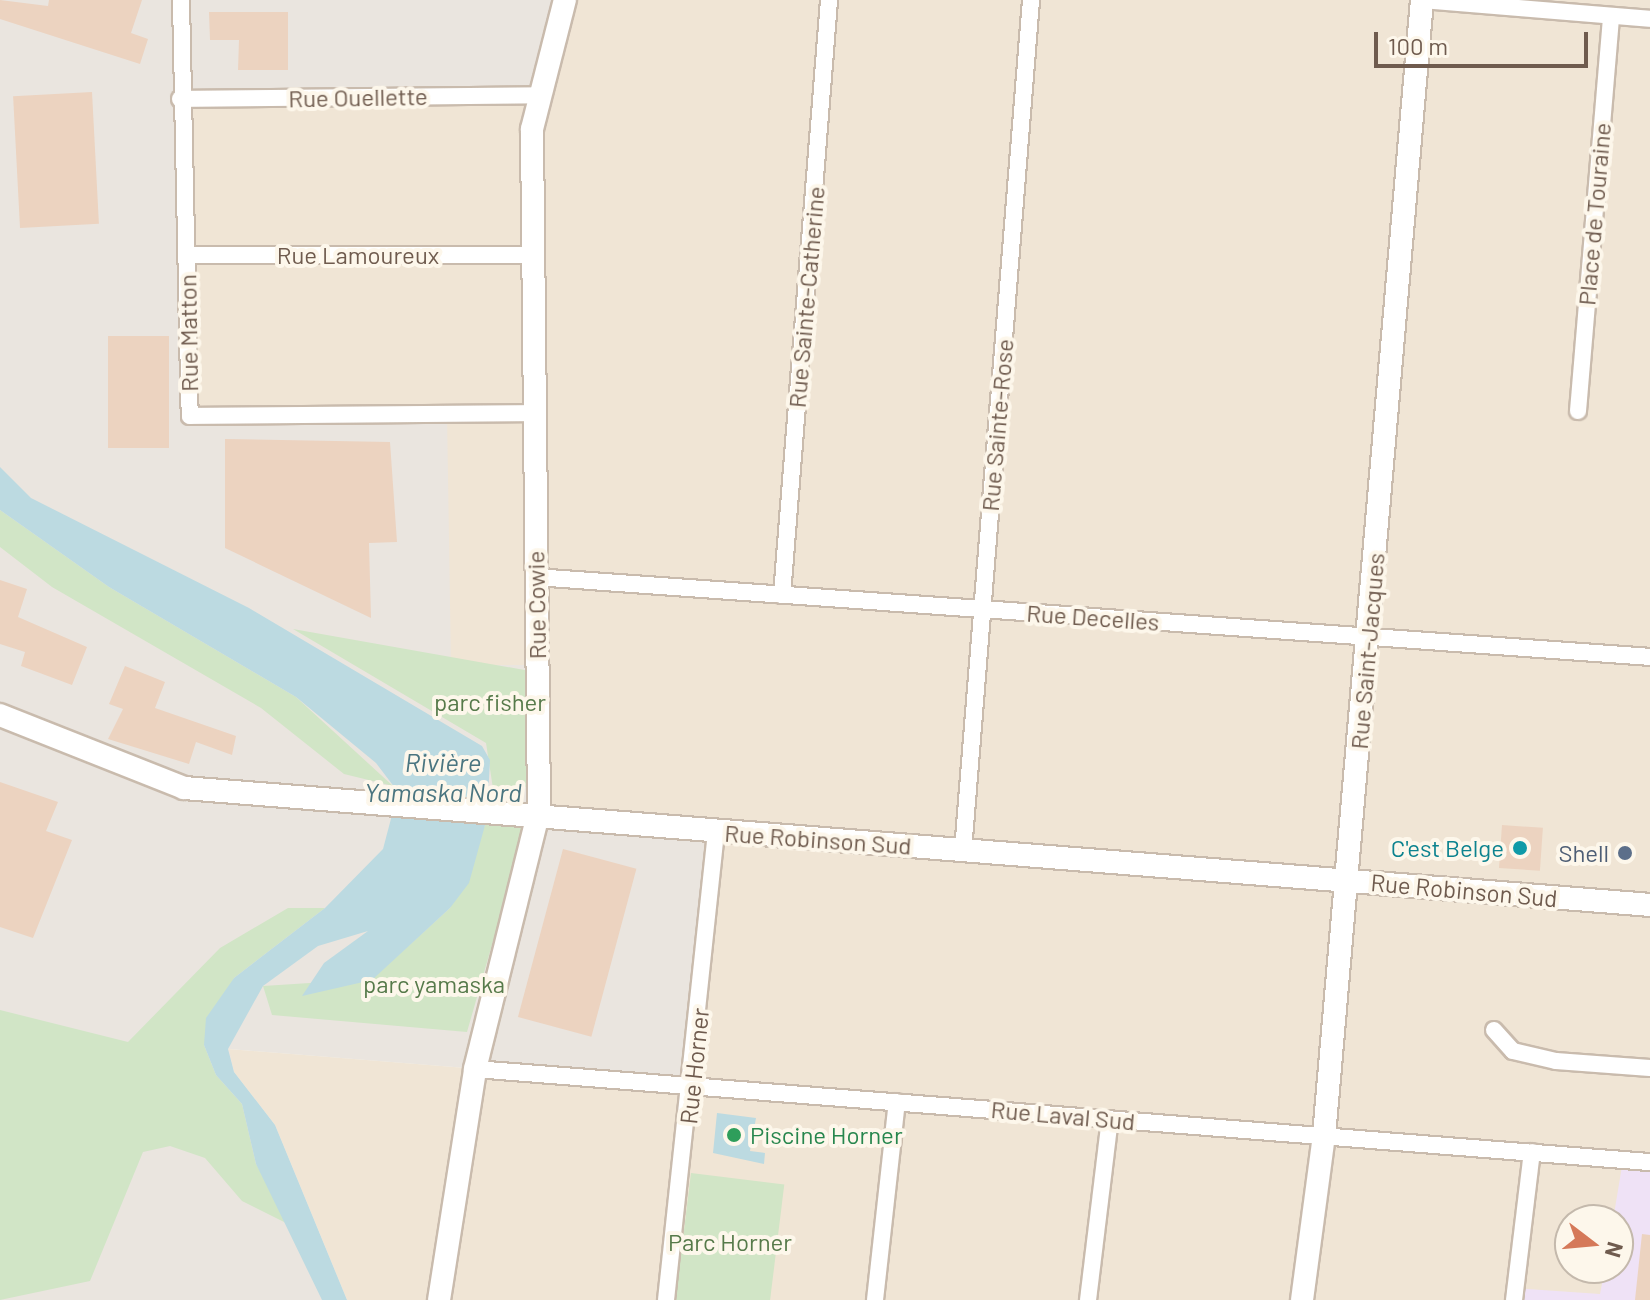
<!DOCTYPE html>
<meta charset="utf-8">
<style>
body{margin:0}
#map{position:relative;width:1650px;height:1300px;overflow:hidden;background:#f9f3e6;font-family:Barlow,sans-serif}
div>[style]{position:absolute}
.residential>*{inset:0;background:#f0e5d5}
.industrial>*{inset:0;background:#eae5df}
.education>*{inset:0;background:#efe2f6}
.green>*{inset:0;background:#d1e5c6;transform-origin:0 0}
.water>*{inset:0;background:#bcdae1}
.building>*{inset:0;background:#ecd3c0;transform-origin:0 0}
.roads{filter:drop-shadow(2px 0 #c9bbad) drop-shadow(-2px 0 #c9bbad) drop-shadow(0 2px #c9bbad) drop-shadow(0 -2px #c9bbad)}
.street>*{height:16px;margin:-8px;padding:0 8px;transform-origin:8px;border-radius:8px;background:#fff}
.secondary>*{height:22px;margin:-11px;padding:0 11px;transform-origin:11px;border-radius:11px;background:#fff}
.dots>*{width:22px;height:22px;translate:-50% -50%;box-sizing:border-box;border:4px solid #fdf7eb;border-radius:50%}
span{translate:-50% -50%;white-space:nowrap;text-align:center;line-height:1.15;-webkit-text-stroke:8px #fdf7eb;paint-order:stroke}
.street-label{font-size:24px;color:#6f5b4e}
.park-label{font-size:24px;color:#567a4a}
.culture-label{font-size:24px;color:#0d838f}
.right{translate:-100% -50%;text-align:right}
.service-label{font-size:24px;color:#4e5e75}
.leisure-label{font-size:24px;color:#27864d}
.left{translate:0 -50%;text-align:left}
.water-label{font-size:26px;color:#4a7580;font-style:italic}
.north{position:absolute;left:1554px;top:1204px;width:80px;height:80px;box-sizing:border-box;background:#fdf7eb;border:2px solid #c4b9ac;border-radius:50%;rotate:106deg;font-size:22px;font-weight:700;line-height:32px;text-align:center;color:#6f5b4e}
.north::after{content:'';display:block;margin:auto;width:28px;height:36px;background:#d57959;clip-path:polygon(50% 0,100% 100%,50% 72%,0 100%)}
.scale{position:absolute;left:1374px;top:32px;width:214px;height:36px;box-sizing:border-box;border:4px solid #6f5b4e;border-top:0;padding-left:10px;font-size:24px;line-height:28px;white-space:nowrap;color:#6f5b4e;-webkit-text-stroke:6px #fdf7eb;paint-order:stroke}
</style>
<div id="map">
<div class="residential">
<i style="clip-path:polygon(evenodd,565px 0,1650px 0,1650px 1300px,347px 1300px,275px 1125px,234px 1072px,228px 1049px,693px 1086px,451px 666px,190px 416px,180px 99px,565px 0,1570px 1220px,1618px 1220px,1618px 1268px,1570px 1268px,1570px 1220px)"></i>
</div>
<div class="industrial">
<i style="clip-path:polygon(0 0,565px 0,535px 95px,181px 99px,190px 416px,447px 413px,451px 665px,537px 665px,538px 817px,716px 831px,693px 1086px,229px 1049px,234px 1072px,275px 1125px,347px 1300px,0 1300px)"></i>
</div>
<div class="education">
<i style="clip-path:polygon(1623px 1160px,1650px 1162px,1650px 1300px,1514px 1300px,1515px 1288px,1600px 1294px,1605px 1268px,1618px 1268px,1613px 1220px)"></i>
</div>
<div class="green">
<i style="clip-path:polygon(0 510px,109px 587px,296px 697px,393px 786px,344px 774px,261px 708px,52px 587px,0 547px)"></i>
<i style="clip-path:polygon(293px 629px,530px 671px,528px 786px,494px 795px,486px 743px)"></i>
<i style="clip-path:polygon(485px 825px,526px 826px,467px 1032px,272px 1015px,263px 986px,372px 979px,450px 908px)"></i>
<i style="clip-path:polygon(288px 908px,325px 908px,234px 978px,204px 1045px,216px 1075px,242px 1104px,256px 1164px,292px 1226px,242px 1201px,205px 1158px,170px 1146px,143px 1152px,90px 1281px,0 1300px,0 1010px,128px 1042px,220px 948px)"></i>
<i style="left:691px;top:1173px;width:94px;height:128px;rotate:7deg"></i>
</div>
<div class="water">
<i style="clip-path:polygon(0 467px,31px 498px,249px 608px,482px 746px,490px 760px,487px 818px,469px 883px,450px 908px,372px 980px,302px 996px,324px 963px,368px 931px,318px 946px,263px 986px,228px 1049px,234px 1072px,275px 1125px,347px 1300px,322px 1300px,256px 1164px,242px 1104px,216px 1075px,204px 1045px,206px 1018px,234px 978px,325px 908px,383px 849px,398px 792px,376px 763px,296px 697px,109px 587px,0 510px)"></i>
<i style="clip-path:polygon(717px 1113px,756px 1118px,750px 1151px,765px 1153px,764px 1164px,713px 1153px)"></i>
</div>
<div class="building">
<i style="clip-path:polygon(0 0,48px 6px,49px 0,142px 0,131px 33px,148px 39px,140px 64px,0 19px)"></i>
<i style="clip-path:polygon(209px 12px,288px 12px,288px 70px,238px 70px,239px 40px,210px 40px)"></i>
<i style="left:92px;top:92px;width:132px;height:79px;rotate:87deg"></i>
<i style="left:169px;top:336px;width:112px;height:61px;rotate:90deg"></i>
<i style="clip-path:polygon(225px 439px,390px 442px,397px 542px,369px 543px,371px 618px,225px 548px)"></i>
<i style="clip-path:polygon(0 580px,27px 589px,18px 617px,87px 647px,72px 685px,21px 666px,25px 652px,0 644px)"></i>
<i style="clip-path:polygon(125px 666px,165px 682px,155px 708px,236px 736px,232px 755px,196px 742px,189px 764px,108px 739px,123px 709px,109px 704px)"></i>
<i style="clip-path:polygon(0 782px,58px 802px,46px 831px,72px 840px,33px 938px,0 927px)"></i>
<i style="left:1502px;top:825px;width:41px;height:43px;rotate:4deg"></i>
<i style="left:563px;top:849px;width:76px;height:174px;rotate:15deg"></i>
<i style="clip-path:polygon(1642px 1234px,1650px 1235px,1650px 1300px,1635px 1300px)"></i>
</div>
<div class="roads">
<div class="street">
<i style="left:181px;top:0;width:416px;rotate:88.8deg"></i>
<i style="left:190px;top:416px;width:347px;rotate:-0.5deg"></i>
<i style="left:1421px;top:0;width:230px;rotate:4.7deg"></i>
<i style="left:180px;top:99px;width:355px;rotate:-0.6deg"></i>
<i style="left:187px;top:255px;width:343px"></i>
<i style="left:1578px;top:411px;width:396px;rotate:-85.2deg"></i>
<i style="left:535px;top:577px;width:1118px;rotate:4.1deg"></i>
<i style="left:782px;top:595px;width:597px;rotate:-85.48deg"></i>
<i style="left:963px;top:851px;width:854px;rotate:-85.43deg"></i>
<i style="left:1494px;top:1030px;width:28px;rotate:48deg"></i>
<i style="left:1513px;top:1051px;width:44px;rotate:13.1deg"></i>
<i style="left:1556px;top:1061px;width:94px;rotate:4.3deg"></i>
<i style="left:475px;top:1069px;width:1179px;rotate:4.53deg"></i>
<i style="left:666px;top:1300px;width:472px;rotate:-83.9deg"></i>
<i style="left:875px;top:1300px;width:199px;rotate:-83.7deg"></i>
<i style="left:1088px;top:1300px;width:182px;rotate:-83.1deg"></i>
<i style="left:1514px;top:1300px;width:149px;rotate:-83.1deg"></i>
</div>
<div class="secondary">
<i style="left:0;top:715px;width:198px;rotate:21.6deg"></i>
<i style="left:184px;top:788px;width:1471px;rotate:4.56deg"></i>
<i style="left:439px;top:1300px;width:234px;rotate:-81.1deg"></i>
<i style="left:475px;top:1069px;width:266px;rotate:-76.1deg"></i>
<i style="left:539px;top:811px;width:682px;rotate:-90.59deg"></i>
<i style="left:532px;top:129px;width:133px;rotate:-75.7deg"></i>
<i style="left:1302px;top:1300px;width:165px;rotate:-82.4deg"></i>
<i style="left:1324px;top:1136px;width:1140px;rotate:-85.07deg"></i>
</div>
</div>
<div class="dots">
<i style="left:1520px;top:848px;background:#0f9aa8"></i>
<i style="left:1625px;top:853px;background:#5c6f8a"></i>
<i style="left:734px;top:1135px;background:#2e9e5b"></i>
</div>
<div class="street-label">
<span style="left:358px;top:97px;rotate:-1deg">Rue Ouellette</span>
<span style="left:1594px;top:214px;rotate:-85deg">Place de Touraine</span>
<span style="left:358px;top:255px">Rue Lamoureux</span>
<span style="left:806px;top:297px;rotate:-85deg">Rue Sainte-Catherine</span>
<span style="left:188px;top:333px;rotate:-91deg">Rue Matton</span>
<span style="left:997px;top:425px;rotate:-85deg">Rue Sainte-Rose</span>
<span style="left:536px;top:605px;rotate:-91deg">Rue Cowie</span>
<span style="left:1093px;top:617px;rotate:4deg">Rue Decelles</span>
<span style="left:1367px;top:651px;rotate:-85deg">Rue Saint-Jacques</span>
<span style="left:818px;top:839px;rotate:4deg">Rue Robinson Sud</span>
<span style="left:1464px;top:890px;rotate:5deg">Rue Robinson Sud</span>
<span style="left:694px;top:1066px;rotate:-84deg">Rue Horner</span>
<span style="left:1063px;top:1115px;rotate:5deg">Rue Laval Sud</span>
</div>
<div class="park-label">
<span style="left:490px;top:702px">parc fisher</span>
<span style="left:434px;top:984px">parc yamaska</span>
<span style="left:730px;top:1242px">Parc Horner</span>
</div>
<div class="culture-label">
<span class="right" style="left:1504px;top:848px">C'est Belge</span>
</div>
<div class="service-label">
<span class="right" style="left:1609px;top:853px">Shell</span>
</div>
<div class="leisure-label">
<span class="left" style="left:750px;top:1135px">Piscine Horner</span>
</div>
<div class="water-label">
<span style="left:443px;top:777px">Rivière<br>Yamaska Nord</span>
</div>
<div class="north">N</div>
<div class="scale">100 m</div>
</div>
